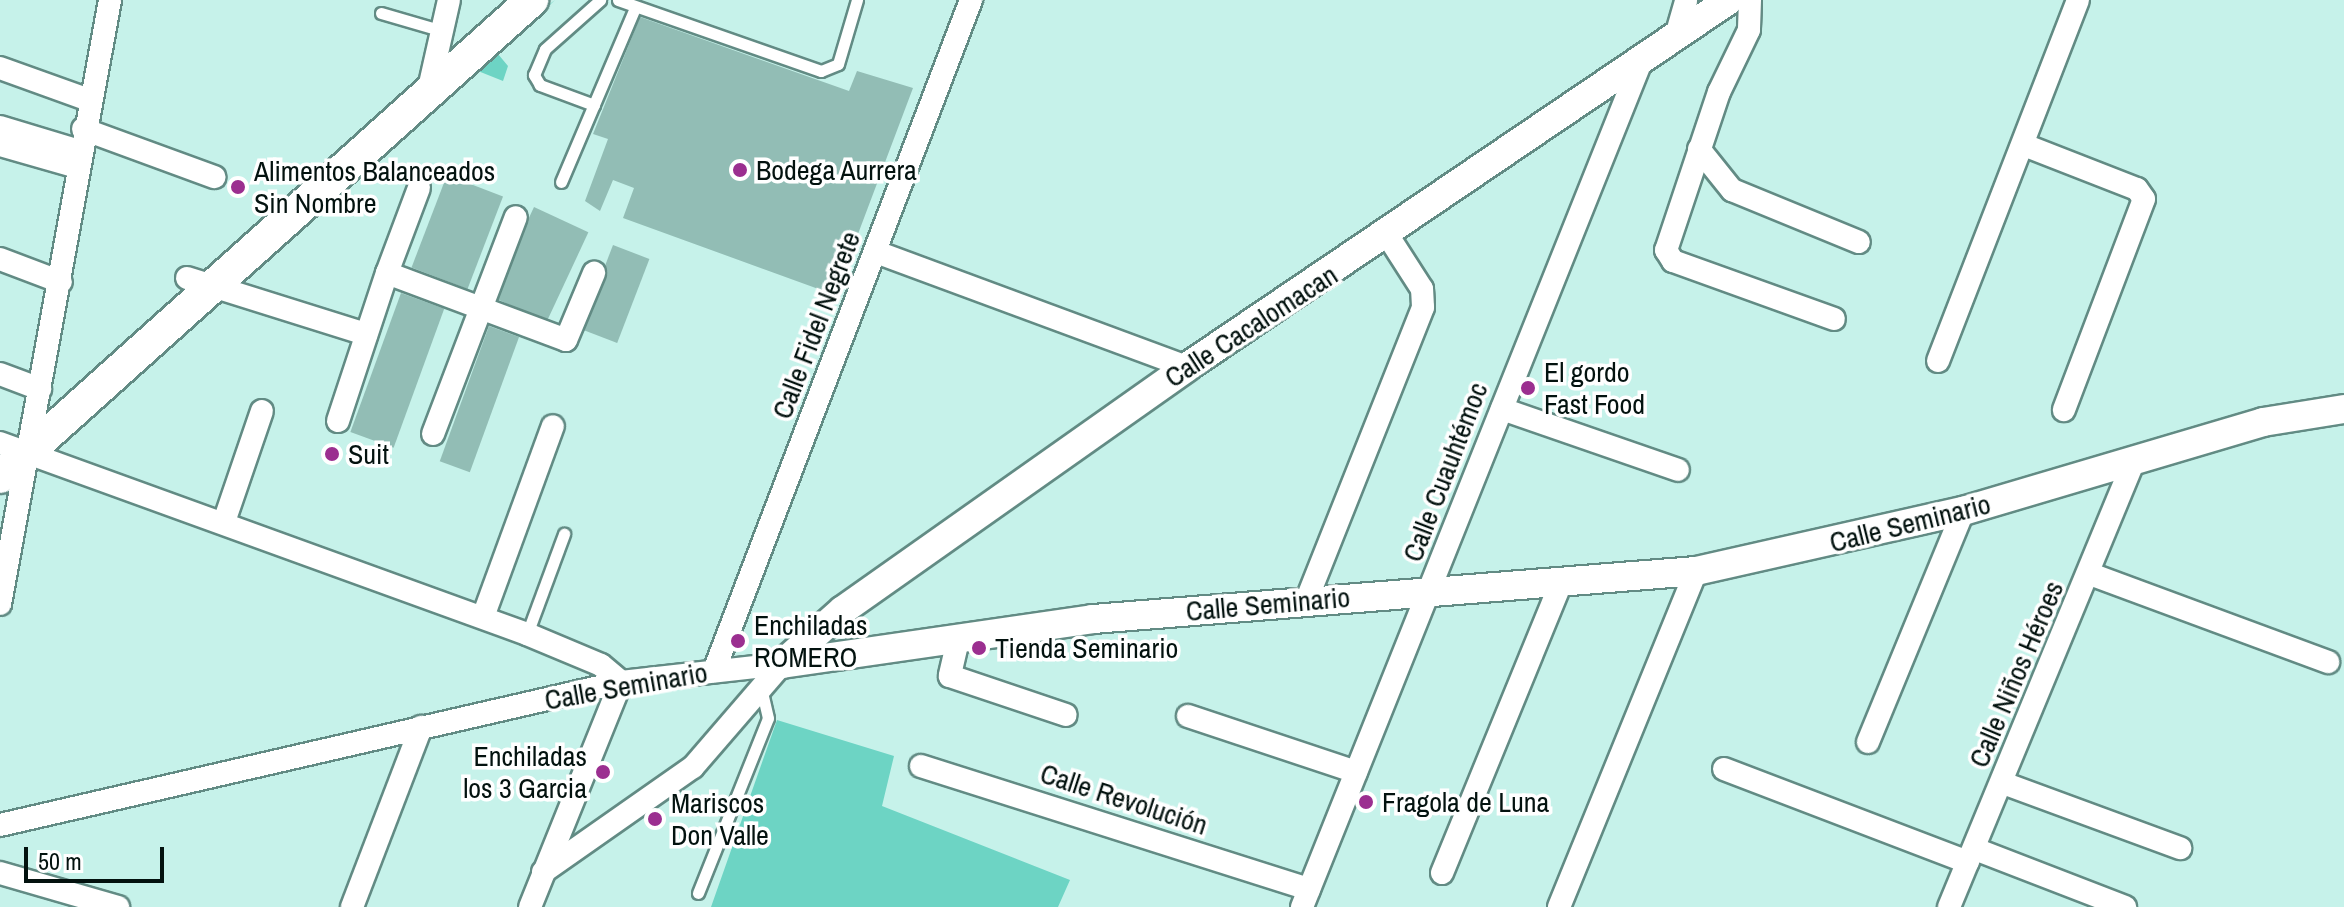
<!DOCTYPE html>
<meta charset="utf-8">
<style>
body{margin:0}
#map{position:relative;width:2344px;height:907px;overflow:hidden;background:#c6f2ea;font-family:"Archivo Narrow",sans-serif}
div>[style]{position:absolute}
.green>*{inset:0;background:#6dd4c4}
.building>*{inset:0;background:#92bdb5;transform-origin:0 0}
.roads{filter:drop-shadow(2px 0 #628b84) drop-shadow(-2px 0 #628b84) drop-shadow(0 2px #628b84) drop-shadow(0 -2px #628b84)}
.service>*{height:11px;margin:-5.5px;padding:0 5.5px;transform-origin:5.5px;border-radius:5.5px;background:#fff}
.minor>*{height:22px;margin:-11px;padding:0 11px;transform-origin:11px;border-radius:11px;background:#fff}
.tertiary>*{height:28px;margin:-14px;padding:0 14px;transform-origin:14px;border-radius:14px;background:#fff}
.secondary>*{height:32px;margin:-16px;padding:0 16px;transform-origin:16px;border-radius:16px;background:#fff}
.dots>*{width:22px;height:22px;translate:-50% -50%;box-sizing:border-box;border:4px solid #fff;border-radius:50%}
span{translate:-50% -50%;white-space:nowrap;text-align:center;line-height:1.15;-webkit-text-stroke:7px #fff;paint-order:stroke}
.poi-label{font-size:28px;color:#03120f}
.left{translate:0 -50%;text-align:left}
.right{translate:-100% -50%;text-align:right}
.street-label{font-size:28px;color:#03120f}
.scale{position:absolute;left:24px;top:847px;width:140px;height:36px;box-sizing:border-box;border:4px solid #03120f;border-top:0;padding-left:10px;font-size:24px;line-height:28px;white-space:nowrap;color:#03120f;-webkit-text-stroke:6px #fff;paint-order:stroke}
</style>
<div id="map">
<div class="green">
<i style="clip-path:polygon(555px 0,498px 54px,508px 66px,503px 81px,468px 67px)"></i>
<i style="clip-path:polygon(777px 720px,894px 756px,882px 806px,1070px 880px,1058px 907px,711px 907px)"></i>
</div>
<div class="building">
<i style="clip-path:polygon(640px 17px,849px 91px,857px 71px,913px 88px,835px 295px,623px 218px,634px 188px,613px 180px,600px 211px,585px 201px,608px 139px,593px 134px)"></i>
<i style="left:447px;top:175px;width:60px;height:99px;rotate:21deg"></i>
<i style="left:534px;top:207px;width:60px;height:99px;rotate:25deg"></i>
<i style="left:613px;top:245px;width:39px;height:90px;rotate:21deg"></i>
<i style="left:401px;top:293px;width:46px;height:148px;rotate:20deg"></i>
<i style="left:489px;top:326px;width:32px;height:144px;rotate:20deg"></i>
</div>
<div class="roads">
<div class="service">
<i style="left:618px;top:0;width:215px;rotate:19.3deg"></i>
<i style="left:821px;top:71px;width:18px;rotate:-22deg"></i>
<i style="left:838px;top:64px;width:67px;rotate:-73.5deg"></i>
<i style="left:381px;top:13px;width:60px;rotate:16.3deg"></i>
<i style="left:594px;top:105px;width:58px;rotate:-159.7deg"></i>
<i style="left:540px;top:85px;width:12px;rotate:-121deg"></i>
<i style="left:534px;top:75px;width:28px;rotate:-67deg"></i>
<i style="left:545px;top:49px;width:74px;rotate:-41.7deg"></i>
<i style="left:561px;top:182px;width:189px;rotate:-67deg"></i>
<i style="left:527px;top:634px;width:107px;rotate:-69.7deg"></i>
<i style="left:698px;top:893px;width:188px;rotate:-68.2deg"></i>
<i style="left:768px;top:718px;width:28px;rotate:-103deg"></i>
</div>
<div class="minor">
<i style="left:1750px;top:0;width:30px;rotate:92deg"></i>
<i style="left:1749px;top:30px;width:69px;rotate:115.8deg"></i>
<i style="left:1719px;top:92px;width:167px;rotate:108.5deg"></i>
<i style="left:1666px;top:250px;width:13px;rotate:58deg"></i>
<i style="left:1673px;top:261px;width:171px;rotate:19.8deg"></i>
<i style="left:1676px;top:36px;width:37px;rotate:-74deg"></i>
<i style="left:0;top:68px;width:95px;rotate:19.8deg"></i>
<i style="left:428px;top:93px;width:95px;rotate:-77.3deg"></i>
<i style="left:0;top:127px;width:83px;rotate:16.9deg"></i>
<i style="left:83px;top:129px;width:140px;rotate:20.1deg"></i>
<i style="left:0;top:145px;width:80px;rotate:15.9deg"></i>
<i style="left:2024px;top:145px;width:121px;rotate:21.3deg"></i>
<i style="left:2137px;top:189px;width:12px;rotate:55deg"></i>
<i style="left:2144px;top:199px;width:226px;rotate:110.8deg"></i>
<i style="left:1699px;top:149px;width:53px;rotate:51.2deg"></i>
<i style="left:1732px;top:190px;width:137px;rotate:22.3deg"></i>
<i style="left:876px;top:252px;width:332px;rotate:20.3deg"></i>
<i style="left:0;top:259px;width:65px;rotate:20.7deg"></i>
<i style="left:387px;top:273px;width:91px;rotate:-69.4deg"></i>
<i style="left:187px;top:278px;width:188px;rotate:17.4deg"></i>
<i style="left:1938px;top:361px;width:387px;rotate:-68.8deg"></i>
<i style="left:0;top:374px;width:43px;rotate:20.6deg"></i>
<i style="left:1502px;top:409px;width:186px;rotate:19.1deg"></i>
<i style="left:338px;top:421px;width:156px;rotate:-71.7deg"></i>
<i style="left:387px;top:273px;width:191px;rotate:20.5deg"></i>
<i style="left:566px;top:340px;width:73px;rotate:-67.3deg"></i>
<i style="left:433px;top:434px;width:232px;rotate:-69.1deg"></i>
<i style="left:0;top:443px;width:561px;rotate:19.92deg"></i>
<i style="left:527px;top:634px;width:80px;rotate:22.7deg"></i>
<i style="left:601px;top:665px;width:26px;rotate:40deg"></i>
<i style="left:225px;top:519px;width:114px;rotate:-71.1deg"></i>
<i style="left:2090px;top:574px;width:254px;rotate:20.3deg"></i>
<i style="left:1307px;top:599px;width:314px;rotate:-68.3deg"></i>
<i style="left:1423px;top:307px;width:18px;rotate:-93deg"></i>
<i style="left:1422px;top:289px;width:63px;rotate:-122.7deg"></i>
<i style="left:0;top:604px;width:614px;rotate:-79.68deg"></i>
<i style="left:483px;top:617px;width:203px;rotate:-69.9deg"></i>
<i style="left:958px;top:640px;width:37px;rotate:103deg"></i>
<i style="left:950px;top:676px;width:122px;rotate:18.6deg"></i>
<i style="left:714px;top:671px;width:719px;rotate:-69.04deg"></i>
<i style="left:1188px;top:716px;width:177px;rotate:18.4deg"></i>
<i style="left:1868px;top:742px;width:250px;rotate:-67.6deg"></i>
<i style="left:921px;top:766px;width:407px;rotate:17.6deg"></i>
<i style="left:1724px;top:769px;width:261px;rotate:20.9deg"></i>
<i style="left:2003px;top:783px;width:189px;rotate:20.2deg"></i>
<i style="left:0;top:825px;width:637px;rotate:-12.97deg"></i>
<i style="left:621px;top:682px;width:162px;rotate:-6.4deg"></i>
<i style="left:1975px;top:849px;width:161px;rotate:21.1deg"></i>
<i style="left:543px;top:872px;width:183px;rotate:-35deg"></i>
<i style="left:693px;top:767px;width:136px;rotate:-49.2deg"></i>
<i style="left:0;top:873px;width:123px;rotate:16.1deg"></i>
<i style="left:1442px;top:873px;width:316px;rotate:-67.7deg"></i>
<i style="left:352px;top:907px;width:193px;rotate:-69deg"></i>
<i style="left:530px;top:907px;width:243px;rotate:-68deg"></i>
<i style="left:1302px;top:907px;width:914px;rotate:-68.15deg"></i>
<i style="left:1559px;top:907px;width:363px;rotate:-67.8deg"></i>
<i style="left:1949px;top:907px;width:481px;rotate:-67.5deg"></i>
</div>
<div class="tertiary">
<i style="left:782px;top:664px;width:314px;rotate:-8.2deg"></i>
<i style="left:1093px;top:619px;width:605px;rotate:-4.55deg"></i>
<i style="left:1696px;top:571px;width:274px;rotate:-12.7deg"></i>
<i style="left:1963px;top:511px;width:313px;rotate:-16.5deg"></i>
<i style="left:2263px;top:422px;width:82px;rotate:-9.1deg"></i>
<i style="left:782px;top:664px;width:81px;rotate:-41.5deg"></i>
<i style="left:843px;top:610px;width:421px;rotate:-35.2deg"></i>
<i style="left:1187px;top:367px;width:655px;rotate:-34.1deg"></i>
</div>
<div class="secondary">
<i style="left:0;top:477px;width:715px;rotate:-41.88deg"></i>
</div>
</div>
<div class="dots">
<i style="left:740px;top:170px;background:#9b2f90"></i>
<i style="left:238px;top:187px;background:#9b2f90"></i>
<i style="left:1528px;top:388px;background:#9b2f90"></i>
<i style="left:332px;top:454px;background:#9b2f90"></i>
<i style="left:738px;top:641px;background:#9b2f90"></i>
<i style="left:979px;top:648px;background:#9b2f90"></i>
<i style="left:603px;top:772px;background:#9b2f90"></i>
<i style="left:1366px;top:802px;background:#9b2f90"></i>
<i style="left:655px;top:819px;background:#9b2f90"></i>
</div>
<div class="poi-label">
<span class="left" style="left:756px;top:170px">Bodega Aurrera</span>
<span class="left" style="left:254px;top:187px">Alimentos Balanceados<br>Sin Nombre</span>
<span class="left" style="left:1544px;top:388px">El gordo<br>Fast Food</span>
<span class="left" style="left:348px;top:454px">Suit</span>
<span class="left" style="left:754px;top:641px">Enchiladas<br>ROMERO</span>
<span class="left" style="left:995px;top:648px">Tienda Seminario</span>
<span class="right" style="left:587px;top:772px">Enchiladas<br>los 3 Garcia</span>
<span class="left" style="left:1382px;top:802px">Fragola de Luna</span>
<span class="left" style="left:671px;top:819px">Mariscos<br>Don Valle</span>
</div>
<div class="street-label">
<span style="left:816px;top:325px;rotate:-69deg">Calle Fidel Negrete</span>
<span style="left:1251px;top:326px;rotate:-33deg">Calle Cacalomacan</span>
<span style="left:1445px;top:472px;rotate:-69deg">Calle Cuauhtémoc</span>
<span style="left:1910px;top:523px;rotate:-14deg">Calle Seminario</span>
<span style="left:1268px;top:604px;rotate:-5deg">Calle Seminario</span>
<span style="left:2016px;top:674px;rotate:-67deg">Calle Niños Héroes</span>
<span style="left:626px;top:686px;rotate:-10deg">Calle Seminario</span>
<span style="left:1124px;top:799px;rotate:18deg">Calle Revolución</span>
</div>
<div class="scale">50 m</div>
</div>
